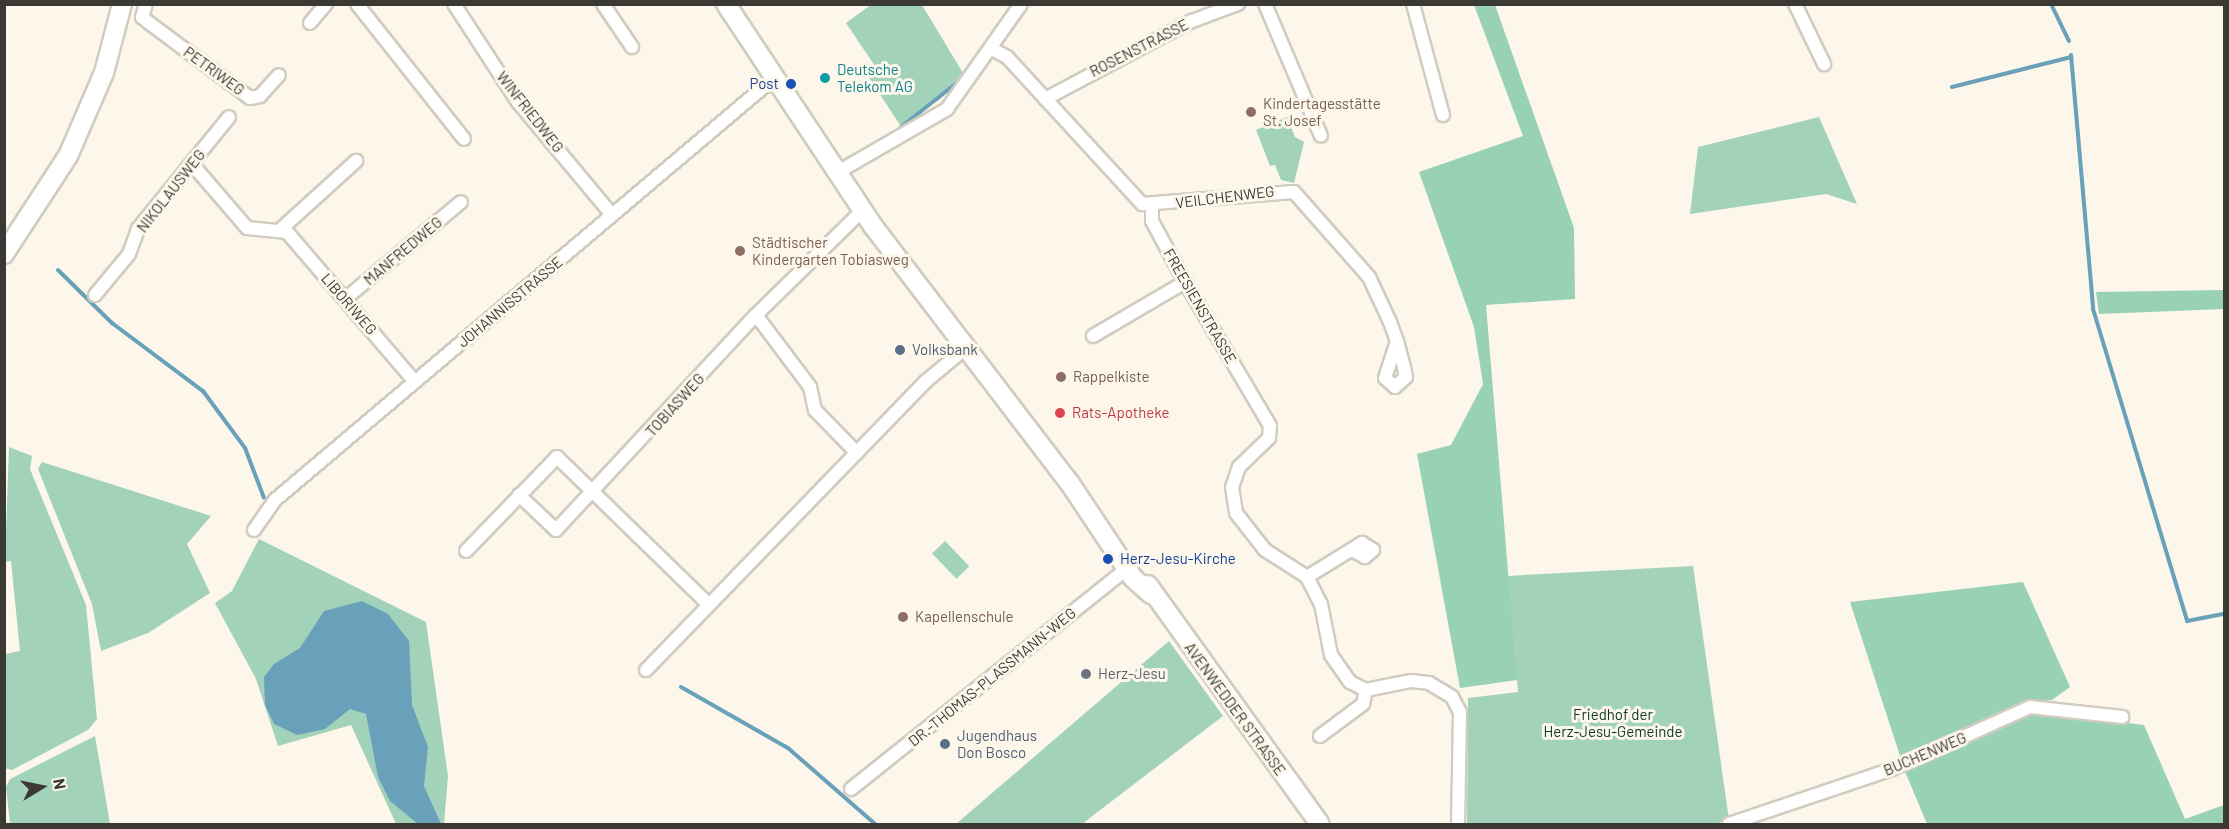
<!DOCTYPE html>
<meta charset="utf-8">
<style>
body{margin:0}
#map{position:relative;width:2229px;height:829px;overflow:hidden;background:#fcf7ea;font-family:Barlow,sans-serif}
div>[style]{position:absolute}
.green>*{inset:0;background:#a3d2ba;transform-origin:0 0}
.forest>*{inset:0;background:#99d1b5}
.water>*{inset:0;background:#69a0ba}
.stream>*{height:4px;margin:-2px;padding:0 2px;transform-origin:2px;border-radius:2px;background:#69a0ba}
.roads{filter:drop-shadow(2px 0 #d1ccc0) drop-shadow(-2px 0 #d1ccc0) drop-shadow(0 2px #d1ccc0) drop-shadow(0 -2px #d1ccc0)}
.street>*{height:12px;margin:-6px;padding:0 6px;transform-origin:6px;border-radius:6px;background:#fff}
.secondary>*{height:18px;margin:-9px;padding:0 9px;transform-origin:9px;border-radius:9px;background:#fff}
.dots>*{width:16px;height:16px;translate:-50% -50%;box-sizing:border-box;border:3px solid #fcf7ea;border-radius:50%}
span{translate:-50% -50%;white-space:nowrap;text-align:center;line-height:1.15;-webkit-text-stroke:6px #fcf7ea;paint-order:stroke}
.street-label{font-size:15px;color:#3b3934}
.culture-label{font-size:15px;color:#0d838f}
.left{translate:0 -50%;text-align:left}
.transit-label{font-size:15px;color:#164399}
.right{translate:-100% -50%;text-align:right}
.education-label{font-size:15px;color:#785e54}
.service-label{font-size:15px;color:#4e5e75}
.health-label{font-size:15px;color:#be3a42}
.worship-label{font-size:15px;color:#5b616d}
.park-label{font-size:15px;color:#093826}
.frame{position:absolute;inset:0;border:6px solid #3b3934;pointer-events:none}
.north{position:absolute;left:12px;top:757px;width:60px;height:60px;-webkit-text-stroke:4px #fcf7ea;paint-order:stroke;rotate:80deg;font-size:16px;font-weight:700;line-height:24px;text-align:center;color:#3b3934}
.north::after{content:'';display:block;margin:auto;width:21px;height:27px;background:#3b3934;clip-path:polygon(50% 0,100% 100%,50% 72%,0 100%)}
</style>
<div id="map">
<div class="green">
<i style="clip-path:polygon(872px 4px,922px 5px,963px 73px,940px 99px,900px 125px,868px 76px,877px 69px,846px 23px)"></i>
<i style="clip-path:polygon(1287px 117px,1295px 137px,1304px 142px,1294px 183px,1281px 180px,1275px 165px,1270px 166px,1256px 130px)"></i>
<i style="clip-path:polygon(1819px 117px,1857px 204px,1826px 194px,1690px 214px,1698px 147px)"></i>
<i style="clip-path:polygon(9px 447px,32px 456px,30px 469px,86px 605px,97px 719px,88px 730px,12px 770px,5px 768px,5px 654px,20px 651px,11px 561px,5px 562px)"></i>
<i style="clip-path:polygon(42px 462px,211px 516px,187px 544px,210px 593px,148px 633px,101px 651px,92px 604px,38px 469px)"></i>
<i style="clip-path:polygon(259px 539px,426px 622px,448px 776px,444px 824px,396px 824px,351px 725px,278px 746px,256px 679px,215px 603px,232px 591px)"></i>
<i style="left:945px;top:541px;width:35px;height:18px;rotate:46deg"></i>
<i style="clip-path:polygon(1693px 566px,1729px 820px,1714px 824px,1467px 824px,1468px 698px,1518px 692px,1507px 576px)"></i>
<i style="clip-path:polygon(1169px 641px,1223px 716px,1082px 824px,956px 824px)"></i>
<i style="clip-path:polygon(95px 736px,110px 824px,10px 824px,6px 787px,10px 779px)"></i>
</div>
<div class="forest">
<i style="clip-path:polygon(1474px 5px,1495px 5px,1574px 228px,1575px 299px,1486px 305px,1517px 680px,1460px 688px,1417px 454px,1451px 445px,1483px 384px,1474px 327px,1419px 172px,1523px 136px)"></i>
<i style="clip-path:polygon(2224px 290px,2224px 309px,2099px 314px,2096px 292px)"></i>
<i style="clip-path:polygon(2023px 582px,2070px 687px,2052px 700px,2031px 702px,1901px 759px,1850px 602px)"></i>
<i style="clip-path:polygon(2031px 712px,2144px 725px,2185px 819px,2224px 805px,2224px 824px,1927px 824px,1904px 769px)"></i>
</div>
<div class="water">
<i style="clip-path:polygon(362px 601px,388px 614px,409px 641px,412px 705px,428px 747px,424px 786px,441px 824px,418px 824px,390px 801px,378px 777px,366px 714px,350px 709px,325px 729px,297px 735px,274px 724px,265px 705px,264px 677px,274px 664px,300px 648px,324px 611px)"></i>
</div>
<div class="stream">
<i style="left:2051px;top:4px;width:41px;rotate:64.1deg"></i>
<i style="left:2071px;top:55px;width:255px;rotate:85deg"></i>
<i style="left:2093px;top:309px;width:326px;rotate:73.2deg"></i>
<i style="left:2187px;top:621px;width:38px;rotate:-11deg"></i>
<i style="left:1952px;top:87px;width:123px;rotate:-14.1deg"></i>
<i style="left:901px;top:127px;width:73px;rotate:-38.3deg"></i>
<i style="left:58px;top:270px;width:76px;rotate:44.5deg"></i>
<i style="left:112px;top:323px;width:114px;rotate:36.8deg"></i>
<i style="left:203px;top:391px;width:71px;rotate:53.6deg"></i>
<i style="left:245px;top:448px;width:53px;rotate:69.2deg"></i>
<i style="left:681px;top:687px;width:123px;rotate:29.7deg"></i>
<i style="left:788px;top:748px;width:116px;rotate:41.1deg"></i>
</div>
<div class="roads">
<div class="street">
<i style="left:146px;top:4px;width:14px;rotate:107deg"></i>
<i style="left:142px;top:17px;width:8px;rotate:40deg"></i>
<i style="left:148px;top:22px;width:127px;rotate:36.7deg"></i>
<i style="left:250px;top:98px;width:10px;rotate:-11deg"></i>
<i style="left:260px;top:96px;width:28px;rotate:-48deg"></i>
<i style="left:357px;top:4px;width:172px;rotate:51.6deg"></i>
<i style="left:454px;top:4px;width:117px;rotate:56.9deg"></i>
<i style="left:518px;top:102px;width:147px;rotate:50.2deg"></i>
<i style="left:603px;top:4px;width:52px;rotate:56deg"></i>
<i style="left:1265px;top:4px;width:143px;rotate:67deg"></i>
<i style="left:1413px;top:4px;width:115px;rotate:74.9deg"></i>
<i style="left:1795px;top:4px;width:67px;rotate:64.2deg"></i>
<i style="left:310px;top:23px;width:25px;rotate:-50deg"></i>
<i style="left:992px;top:49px;width:17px;rotate:28deg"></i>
<i style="left:1007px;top:57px;width:200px;rotate:47.4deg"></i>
<i style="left:1142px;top:204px;width:152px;rotate:-4.5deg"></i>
<i style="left:1294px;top:192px;width:113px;rotate:48.6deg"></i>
<i style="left:1369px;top:277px;width:50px;rotate:65deg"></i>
<i style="left:1390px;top:322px;width:20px;rotate:70deg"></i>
<i style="left:1397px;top:341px;width:27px;rotate:75deg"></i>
<i style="left:1404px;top:367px;width:10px;rotate:79deg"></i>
<i style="left:1406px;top:377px;width:15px;rotate:138deg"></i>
<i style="left:1395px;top:387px;width:13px;rotate:-138deg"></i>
<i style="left:1385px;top:378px;width:39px;rotate:-72deg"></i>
<i style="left:1045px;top:99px;width:166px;rotate:-28deg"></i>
<i style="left:1192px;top:21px;width:49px;rotate:-20.3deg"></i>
<i style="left:192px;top:164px;width:84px;rotate:49.3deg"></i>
<i style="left:247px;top:228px;width:40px;rotate:5.7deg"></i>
<i style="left:287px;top:232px;width:197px;rotate:49.5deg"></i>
<i style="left:838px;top:172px;width:126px;rotate:-30deg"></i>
<i style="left:947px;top:109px;width:128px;rotate:-54.8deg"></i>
<i style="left:1152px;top:206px;width:15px;rotate:90deg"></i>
<i style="left:1152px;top:221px;width:69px;rotate:61.6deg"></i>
<i style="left:1185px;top:282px;width:167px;rotate:59.4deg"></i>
<i style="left:1270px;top:426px;width:12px;rotate:95deg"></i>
<i style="left:1269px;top:438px;width:42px;rotate:136deg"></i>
<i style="left:1239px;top:467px;width:21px;rotate:109deg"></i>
<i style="left:1232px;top:487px;width:26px;rotate:81deg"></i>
<i style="left:1236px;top:513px;width:47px;rotate:51.9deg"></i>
<i style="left:1265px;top:550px;width:50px;rotate:32.7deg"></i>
<i style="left:1307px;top:577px;width:30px;rotate:63deg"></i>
<i style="left:1321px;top:604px;width:52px;rotate:78.9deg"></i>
<i style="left:1331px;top:655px;width:33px;rotate:55deg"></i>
<i style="left:1350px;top:682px;width:18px;rotate:27deg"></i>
<i style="left:1366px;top:690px;width:46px;rotate:-11.3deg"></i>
<i style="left:1411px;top:681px;width:18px;rotate:6deg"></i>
<i style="left:1429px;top:683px;width:27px;rotate:31deg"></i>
<i style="left:1452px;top:697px;width:17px;rotate:62deg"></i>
<i style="left:1460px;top:712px;width:112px;rotate:91deg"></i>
<i style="left:280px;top:230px;width:103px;rotate:-42.2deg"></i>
<i style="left:95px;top:295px;width:53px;rotate:-50.3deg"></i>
<i style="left:129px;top:254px;width:27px;rotate:-70deg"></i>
<i style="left:138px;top:229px;width:144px;rotate:-50.9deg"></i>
<i style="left:345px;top:299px;width:151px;rotate:-39.9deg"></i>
<i style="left:756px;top:315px;width:90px;rotate:53.1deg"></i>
<i style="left:810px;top:387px;width:24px;rotate:78deg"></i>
<i style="left:815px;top:410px;width:60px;rotate:45.7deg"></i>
<i style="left:1093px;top:336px;width:107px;rotate:-30.4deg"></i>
<i style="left:519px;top:495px;width:51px;rotate:43.4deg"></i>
<i style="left:556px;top:530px;width:294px;rotate:-47.1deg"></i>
<i style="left:756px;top:315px;width:151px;rotate:-44.5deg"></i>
<i style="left:254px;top:530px;width:37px;rotate:-55deg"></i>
<i style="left:275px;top:500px;width:652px;rotate:-40.21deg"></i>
<i style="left:466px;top:551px;width:131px;rotate:-45.9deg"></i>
<i style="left:557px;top:457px;width:211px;rotate:44.2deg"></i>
<i style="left:1307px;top:577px;width:65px;rotate:-31.7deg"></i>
<i style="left:1362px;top:543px;width:13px;rotate:32deg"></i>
<i style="left:1373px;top:550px;width:11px;rotate:139deg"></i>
<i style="left:1365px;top:557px;width:15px;rotate:-152deg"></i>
<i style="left:646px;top:670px;width:401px;rotate:-45.9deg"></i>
<i style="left:925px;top:382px;width:56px;rotate:-39.9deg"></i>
<i style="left:1320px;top:736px;width:54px;rotate:-36.7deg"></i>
<i style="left:1363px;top:704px;width:14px;rotate:-78deg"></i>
<i style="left:851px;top:789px;width:359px;rotate:-38.6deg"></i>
<i style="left:1729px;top:824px;width:172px;rotate:-18.6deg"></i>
<i style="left:1892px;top:769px;width:151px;rotate:-24.2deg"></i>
<i style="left:2030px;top:707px;width:93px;rotate:6.2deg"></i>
</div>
<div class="secondary">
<i style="left:726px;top:4px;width:266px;rotate:56.5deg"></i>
<i style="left:873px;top:226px;width:322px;rotate:52.6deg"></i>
<i style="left:1069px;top:482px;width:115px;rotate:56.3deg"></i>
<i style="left:1133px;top:578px;width:24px;rotate:42deg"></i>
<i style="left:4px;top:254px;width:117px;rotate:-56.9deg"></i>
<i style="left:68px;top:156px;width:90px;rotate:-66.6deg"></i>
<i style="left:104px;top:73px;width:71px;rotate:-75.4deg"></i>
<i style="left:1148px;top:585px;width:294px;rotate:54.3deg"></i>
</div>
</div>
<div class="dots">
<i style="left:825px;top:78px;background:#0f9aa8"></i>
<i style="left:791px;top:84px;background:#1a4fb4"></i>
<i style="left:1251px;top:112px;background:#8d6e63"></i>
<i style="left:740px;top:251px;background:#8d6e63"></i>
<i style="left:900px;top:350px;background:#5c6f8a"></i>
<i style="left:1061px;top:377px;background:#8d6e63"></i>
<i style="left:1060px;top:413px;background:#e0444e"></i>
<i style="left:1108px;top:559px;background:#1a4fb4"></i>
<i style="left:903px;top:617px;background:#8d6e63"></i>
<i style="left:1086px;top:674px;background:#6b7280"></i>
<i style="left:945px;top:744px;background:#5c6f8a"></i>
</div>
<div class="street-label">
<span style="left:1139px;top:48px;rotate:-27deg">ROSENSTRASSE</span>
<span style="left:214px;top:71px;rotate:36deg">PETRIWEG</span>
<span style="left:530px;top:112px;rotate:52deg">WINFRIEDWEG</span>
<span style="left:171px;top:191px;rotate:-52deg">NIKOLAUSWEG</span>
<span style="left:1225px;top:197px;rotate:-7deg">VEILCHENWEG</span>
<span style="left:403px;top:251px;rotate:-40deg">MANFREDWEG</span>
<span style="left:510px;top:302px;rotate:-40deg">JOHANNISSTRASSE</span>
<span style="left:349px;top:304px;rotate:49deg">LIBORIWEG</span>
<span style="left:1200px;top:306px;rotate:60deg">FREESIENSTRASSE</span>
<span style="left:675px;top:405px;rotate:-48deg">TOBIASWEG</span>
<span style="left:992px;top:677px;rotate:-39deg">DR.-THOMAS-PLASSMANN-WEG</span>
<span style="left:1235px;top:709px;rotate:54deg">AVENWEDDER STRASSE</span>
<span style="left:1925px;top:754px;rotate:-23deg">BUCHENWEG</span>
</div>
<div class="culture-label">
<span class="left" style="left:837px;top:78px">Deutsche<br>Telekom AG</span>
</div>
<div class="transit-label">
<span class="right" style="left:779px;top:84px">Post</span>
<span class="left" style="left:1120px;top:559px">Herz-Jesu-Kirche</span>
</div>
<div class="education-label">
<span class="left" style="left:1263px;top:112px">Kindertagesstätte<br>St. Josef</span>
<span class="left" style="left:752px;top:251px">Städtischer<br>Kindergarten Tobiasweg</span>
<span class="left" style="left:1073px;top:377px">Rappelkiste</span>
<span class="left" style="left:915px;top:617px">Kapellenschule</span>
</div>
<div class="service-label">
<span class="left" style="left:912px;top:350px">Volksbank</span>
<span class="left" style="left:957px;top:744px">Jugendhaus<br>Don Bosco</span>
</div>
<div class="health-label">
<span class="left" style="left:1072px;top:413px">Rats-Apotheke</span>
</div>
<div class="worship-label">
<span class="left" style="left:1098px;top:674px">Herz-Jesu</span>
</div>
<div class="park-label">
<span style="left:1613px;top:723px">Friedhof der<br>Herz-Jesu-Gemeinde</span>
</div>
<div class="frame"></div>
<div class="north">N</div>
</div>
